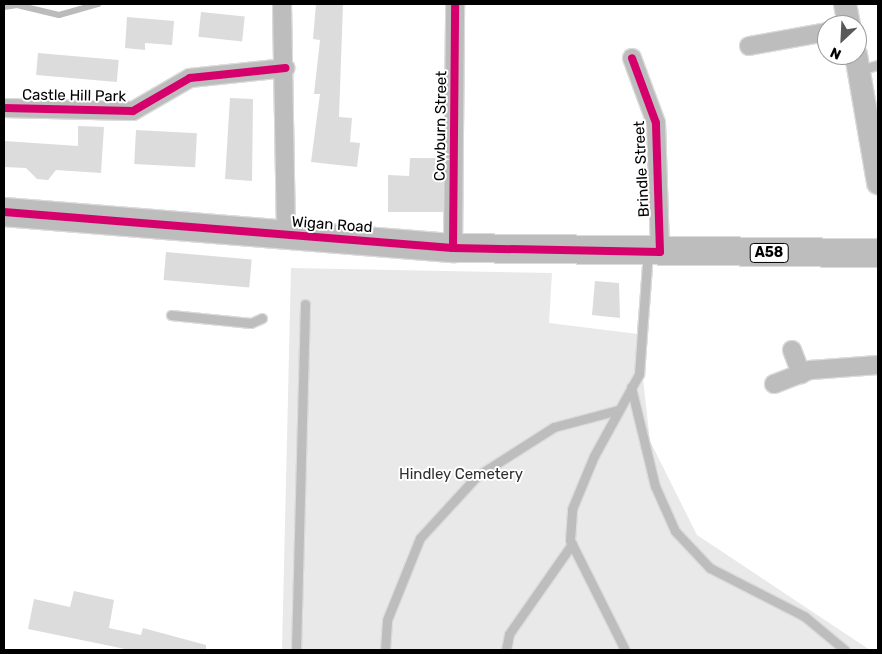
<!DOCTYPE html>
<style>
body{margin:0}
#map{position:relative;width:882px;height:654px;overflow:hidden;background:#fff;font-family:Rubik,sans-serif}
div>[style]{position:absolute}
.green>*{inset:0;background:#e9e9e9}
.stream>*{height:6px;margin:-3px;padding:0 3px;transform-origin:3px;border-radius:3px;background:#bbb}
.building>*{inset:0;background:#dcdcdc;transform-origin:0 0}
.roads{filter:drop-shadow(1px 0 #dbdbdb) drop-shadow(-1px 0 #dbdbdb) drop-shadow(0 1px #dbdbdb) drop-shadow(0 -1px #dbdbdb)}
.service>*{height:9px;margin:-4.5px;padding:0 4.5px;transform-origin:4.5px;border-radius:4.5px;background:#bdbdbd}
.minor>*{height:18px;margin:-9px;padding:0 9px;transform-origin:9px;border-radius:9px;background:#bdbdbd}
.tertiary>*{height:22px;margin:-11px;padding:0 11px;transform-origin:11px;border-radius:11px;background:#bdbdbd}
.trunk>*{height:28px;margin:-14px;padding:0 14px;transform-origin:14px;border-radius:14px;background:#bdbdbd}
.cycleway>*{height:8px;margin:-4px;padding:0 4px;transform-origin:4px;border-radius:4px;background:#d6006c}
span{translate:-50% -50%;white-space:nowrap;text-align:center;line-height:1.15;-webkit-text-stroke:4px #fff;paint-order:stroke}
.shield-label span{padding:1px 4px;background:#fff;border:1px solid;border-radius:4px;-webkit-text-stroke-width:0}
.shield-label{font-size:14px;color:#000;font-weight:700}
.street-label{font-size:15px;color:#000}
.park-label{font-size:15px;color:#2e2e2e}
.frame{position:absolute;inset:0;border:5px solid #000;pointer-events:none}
.north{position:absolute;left:817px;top:15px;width:50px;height:50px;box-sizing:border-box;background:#fff;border:1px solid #999;border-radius:50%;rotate:205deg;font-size:14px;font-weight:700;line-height:20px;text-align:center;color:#000}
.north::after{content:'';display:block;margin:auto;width:18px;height:22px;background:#595959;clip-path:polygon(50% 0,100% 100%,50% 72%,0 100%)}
</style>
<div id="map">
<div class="green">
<i style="clip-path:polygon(291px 268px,552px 273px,549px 323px,638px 334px,650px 441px,697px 535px,870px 650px,282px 650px)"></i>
</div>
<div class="stream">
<i style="left:4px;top:7px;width:13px;rotate:-9deg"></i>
<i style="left:17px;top:5px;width:43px;rotate:13.4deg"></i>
<i style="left:59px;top:15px;width:41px;rotate:-15.8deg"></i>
</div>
<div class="building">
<i style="clip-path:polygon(316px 4px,343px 4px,339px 117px,352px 118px,350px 142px,360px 143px,357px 167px,311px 162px,320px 94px,314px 94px,320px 40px,313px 39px)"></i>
<i style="left:201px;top:12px;width:44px;height:25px;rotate:6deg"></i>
<i style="clip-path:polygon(127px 17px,174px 21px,172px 45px,145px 43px,145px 50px,125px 48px)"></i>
<i style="left:38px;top:53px;width:81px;height:22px;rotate:5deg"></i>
<i style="clip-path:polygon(230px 98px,253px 99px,252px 181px,225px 179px)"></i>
<i style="clip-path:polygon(78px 126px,104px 127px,101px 173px,56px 170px,48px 180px,37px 179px,26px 168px,4px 167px,4px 141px,78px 146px)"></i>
<i style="left:136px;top:130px;width:61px;height:34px;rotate:3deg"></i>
<i style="clip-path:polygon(410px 158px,443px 158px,443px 212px,388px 212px,388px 175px,409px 176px)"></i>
<i style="left:166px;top:252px;width:86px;height:28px;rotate:5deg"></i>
<i style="clip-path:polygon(595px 281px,619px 283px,620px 318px,592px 315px)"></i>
<i style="clip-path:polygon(74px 591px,114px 600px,109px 628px,141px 635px,143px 628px,206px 645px,206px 650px,130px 650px,28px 629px,34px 599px,70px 607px)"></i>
</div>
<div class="roads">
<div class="service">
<i style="left:860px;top:70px;width:19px;rotate:-16deg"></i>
<i style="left:171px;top:315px;width:80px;rotate:5.7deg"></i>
<i style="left:251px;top:323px;width:12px;rotate:-24deg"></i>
<i style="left:631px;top:387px;width:102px;rotate:76.4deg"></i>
<i style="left:655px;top:486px;width:49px;rotate:66deg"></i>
<i style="left:675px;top:531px;width:51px;rotate:46.6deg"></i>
<i style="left:710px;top:568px;width:106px;rotate:27.1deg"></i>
<i style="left:804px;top:616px;width:53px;rotate:39.7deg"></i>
<i style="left:296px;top:650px;width:346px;rotate:-88.5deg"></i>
<i style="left:385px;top:650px;width:30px;rotate:-86deg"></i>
<i style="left:387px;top:620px;width:88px;rotate:-68.1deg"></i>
<i style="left:420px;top:538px;width:84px;rotate:-47.4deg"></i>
<i style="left:477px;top:476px;width:91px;rotate:-32.5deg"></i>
<i style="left:554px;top:427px;width:66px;rotate:-14.9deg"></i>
<i style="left:506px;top:650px;width:16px;rotate:-79deg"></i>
<i style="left:509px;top:634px;width:110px;rotate:-55deg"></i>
<i style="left:625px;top:650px;width:123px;rotate:-116.6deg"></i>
<i style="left:570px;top:540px;width:31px;rotate:-86deg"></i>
<i style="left:572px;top:509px;width:57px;rotate:-67.5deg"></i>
<i style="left:594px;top:456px;width:94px;rotate:-61.2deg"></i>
<i style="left:639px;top:374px;width:122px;rotate:-85.8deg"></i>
</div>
<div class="minor">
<i style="left:282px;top:4px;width:231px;rotate:89deg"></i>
<i style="left:749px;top:46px;width:79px;rotate:-10.2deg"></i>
<i style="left:632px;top:58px;width:69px;rotate:69.7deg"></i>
<i style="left:656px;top:123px;width:129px;rotate:88.2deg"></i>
<i style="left:4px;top:108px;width:129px;rotate:1.3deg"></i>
<i style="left:133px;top:111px;width:66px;rotate:-30.1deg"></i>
<i style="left:190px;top:78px;width:96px;rotate:-6deg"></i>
<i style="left:453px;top:248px;width:244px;rotate:-89.5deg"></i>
<i style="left:792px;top:350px;width:26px;rotate:69deg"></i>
<i style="left:774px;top:384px;width:40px;rotate:-21deg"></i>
<i style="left:811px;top:370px;width:67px;rotate:-4.3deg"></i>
</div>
<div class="tertiary">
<i style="left:845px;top:4px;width:21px;rotate:79deg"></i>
<i style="left:856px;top:55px;width:130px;rotate:80.2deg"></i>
</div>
<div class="trunk">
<i style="left:4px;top:212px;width:450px;rotate:4.6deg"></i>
<i style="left:453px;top:248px;width:425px;rotate:0.7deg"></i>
</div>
</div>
<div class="cycleway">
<i style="left:4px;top:108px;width:129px;rotate:1.3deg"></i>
<i style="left:133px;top:111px;width:66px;rotate:-30.1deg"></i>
<i style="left:190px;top:78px;width:96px;rotate:-6deg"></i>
<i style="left:4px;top:212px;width:450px;rotate:4.6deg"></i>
<i style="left:453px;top:248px;width:207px;rotate:1.1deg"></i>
<i style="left:660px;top:252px;width:129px;rotate:-91.8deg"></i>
<i style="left:656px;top:123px;width:69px;rotate:-110.3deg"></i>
<i style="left:453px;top:248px;width:244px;rotate:-89.5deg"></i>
</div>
<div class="shield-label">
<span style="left:769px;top:253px">A58</span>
</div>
<div class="street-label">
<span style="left:74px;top:96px;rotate:1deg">Castle Hill Park</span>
<span style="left:441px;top:126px;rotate:-89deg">Cowburn Street</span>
<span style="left:642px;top:169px;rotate:-93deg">Brindle Street</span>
<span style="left:332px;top:225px;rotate:4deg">Wigan Road</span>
</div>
<div class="park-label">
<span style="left:461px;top:475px">Hindley Cemetery</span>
</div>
<div class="frame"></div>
<div class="north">N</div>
</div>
